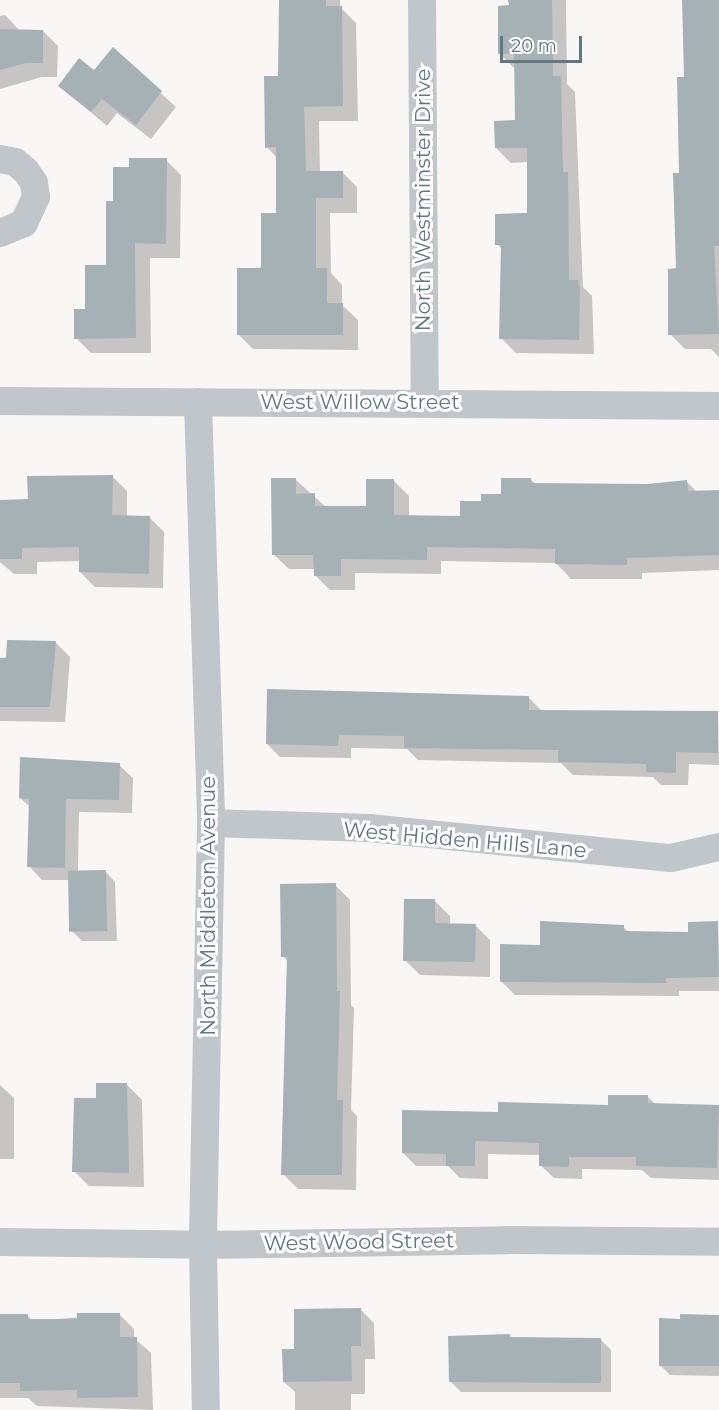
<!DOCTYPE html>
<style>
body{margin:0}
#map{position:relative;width:719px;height:1410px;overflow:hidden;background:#f8f7f5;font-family:Montserrat,sans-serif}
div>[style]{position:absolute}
.shadow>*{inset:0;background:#0003}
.building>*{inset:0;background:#a5b1b5;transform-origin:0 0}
.minor>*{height:28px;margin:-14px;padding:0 14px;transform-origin:14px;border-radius:14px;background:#c0c6c9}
span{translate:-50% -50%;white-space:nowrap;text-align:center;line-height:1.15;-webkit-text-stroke:6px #fff;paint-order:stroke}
.street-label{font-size:21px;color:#627881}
.scale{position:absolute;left:500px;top:36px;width:82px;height:27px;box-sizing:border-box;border:3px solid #627881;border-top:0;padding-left:8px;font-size:18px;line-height:21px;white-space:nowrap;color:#627881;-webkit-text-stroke:4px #fff;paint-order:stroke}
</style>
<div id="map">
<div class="shadow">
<i style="clip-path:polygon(281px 0,340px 0,340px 7px,356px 23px,358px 121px,319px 121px,320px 172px,342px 172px,357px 187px,357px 213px,330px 213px,331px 273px,342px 285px,342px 305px,358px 320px,358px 350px,253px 349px,238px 334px,278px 214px,277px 158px,267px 147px,280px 78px)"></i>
<i style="clip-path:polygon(510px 0,566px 0,567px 84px,575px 92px,583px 287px,592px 296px,594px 354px,516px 353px,501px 338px,503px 250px,497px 244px,529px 215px,528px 162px,511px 163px,496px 148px,517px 122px,515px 69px,500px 54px)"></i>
<i style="clip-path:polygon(684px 0,719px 0,719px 357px,711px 349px,685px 349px,670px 334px,677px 270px,685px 78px)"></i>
<i style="clip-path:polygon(5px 15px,20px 31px,43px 31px,58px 46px,57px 77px,42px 77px,0 89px,0 16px)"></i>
<i style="clip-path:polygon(113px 50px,176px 107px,151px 139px,117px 113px,107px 126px,60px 86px,95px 73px)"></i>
<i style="clip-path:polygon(166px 160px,181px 175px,180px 258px,150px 258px,151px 353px,91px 353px,76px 338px,107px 267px,114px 202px,131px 169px)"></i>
<i style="clip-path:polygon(112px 476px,127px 491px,127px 517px,149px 517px,164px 532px,163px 588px,95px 587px,80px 572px,80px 561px,37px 562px,37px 574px,14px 574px,0 562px,0 501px,29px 501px)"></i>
<i style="clip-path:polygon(530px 479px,536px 484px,647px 486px,687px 482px,697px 492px,719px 493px,719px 570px,642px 573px,642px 579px,571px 579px,556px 563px,441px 561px,441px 574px,355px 573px,355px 590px,330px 590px,315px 575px,315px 569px,289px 569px,274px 555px,296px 480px,327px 508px,367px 508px,394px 481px,409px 496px,409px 517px,462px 518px,482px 503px)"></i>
<i style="clip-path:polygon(55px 642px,70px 657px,65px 722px,0 721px,0 659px)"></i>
<i style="clip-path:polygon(529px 698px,542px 711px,718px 713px,719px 765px,689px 764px,688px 785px,661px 785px,653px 777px,573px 775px,561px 763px,418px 760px,407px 749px,351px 748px,351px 758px,280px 757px,267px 744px)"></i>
<i style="clip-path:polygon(21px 758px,119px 765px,133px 778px,132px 813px,79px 812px,78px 872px,105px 871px,115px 882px,117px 941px,82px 941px,72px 931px,70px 880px,42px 880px,29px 866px,30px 807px,20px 798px)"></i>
<i style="clip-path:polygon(335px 885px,350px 900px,351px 1005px,354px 1008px,351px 1110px,357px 1116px,356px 1190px,298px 1189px,283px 1174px,288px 962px,283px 956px)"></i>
<i style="clip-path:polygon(435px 901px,450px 916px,450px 925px,475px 925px,490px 940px,490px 977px,420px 975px,405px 960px)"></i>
<i style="clip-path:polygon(718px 923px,719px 991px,679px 991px,679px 996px,515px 995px,501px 981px,541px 947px,623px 927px,629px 932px,690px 934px)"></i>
<i style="clip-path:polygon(0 1085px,14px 1098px,14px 1159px,0 1159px)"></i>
<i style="clip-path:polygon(127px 1085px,142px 1100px,144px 1187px,89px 1186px,74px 1171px,97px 1100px)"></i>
<i style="clip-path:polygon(648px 1097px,656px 1105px,719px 1106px,719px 1180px,651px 1178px,642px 1170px,582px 1169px,582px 1179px,554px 1178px,540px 1165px,540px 1155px,488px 1154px,488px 1179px,460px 1178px,448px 1166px,416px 1166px,403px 1153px,499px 1113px,609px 1106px)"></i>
<i style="clip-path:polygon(360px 1309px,374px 1323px,375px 1359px,365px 1359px,365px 1394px,351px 1394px,351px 1410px,295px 1410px,295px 1392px,284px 1382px,296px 1350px)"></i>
<i style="clip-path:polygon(119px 1314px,134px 1329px,134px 1338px,151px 1353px,153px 1410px,37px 1406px,28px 1398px,0 1398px,0 1315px,27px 1315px,33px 1321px)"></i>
<i style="clip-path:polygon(719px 1317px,719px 1376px,670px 1375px,660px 1365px,661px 1320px)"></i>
<i style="clip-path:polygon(600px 1339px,611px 1350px,611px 1392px,461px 1392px,451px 1382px)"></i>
</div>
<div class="building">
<i style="clip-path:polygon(279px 0,326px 0,326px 6px,342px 6px,343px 106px,304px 107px,306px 171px,343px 171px,343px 198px,316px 198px,316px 268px,327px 268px,327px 303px,343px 303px,343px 335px,237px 335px,237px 268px,261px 268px,261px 213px,276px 213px,276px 147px,265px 148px,264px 76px,278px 76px)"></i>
<i style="clip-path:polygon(508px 0,552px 0,553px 76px,561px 76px,563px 172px,568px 172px,569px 280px,578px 280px,580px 290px,579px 340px,499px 339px,501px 245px,495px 245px,495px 214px,527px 213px,527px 148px,495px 148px,494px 121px,515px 120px,514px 54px,498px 54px,498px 6px,509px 5px)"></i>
<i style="clip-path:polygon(682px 0,719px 0,719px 246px,714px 246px,719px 334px,668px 335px,668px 269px,676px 268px,673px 173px,679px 173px,677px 77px,684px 77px)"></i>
<i style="clip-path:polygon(0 29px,43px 30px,43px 63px,26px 63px,0 70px)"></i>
<i style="clip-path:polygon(113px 47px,162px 91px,136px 125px,102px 99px,91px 112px,58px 86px,79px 58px,94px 70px)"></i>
<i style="clip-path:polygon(129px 158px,167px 158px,166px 244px,135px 243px,136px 338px,74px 339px,74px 309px,85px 309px,85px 265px,106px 265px,106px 201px,113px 201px,113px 167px,129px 167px)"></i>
<i style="clip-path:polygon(113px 475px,112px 515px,150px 516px,149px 574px,79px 572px,79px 547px,22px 548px,22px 559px,0 559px,0 500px,28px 499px,27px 476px)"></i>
<i style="clip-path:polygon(271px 478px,296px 478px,296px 494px,315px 493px,315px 506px,366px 506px,366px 479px,394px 479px,394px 515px,460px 516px,460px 501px,481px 501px,481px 494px,501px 494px,501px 478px,531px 478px,531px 483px,647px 484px,687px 480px,688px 491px,719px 490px,719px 555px,627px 558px,627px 565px,555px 564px,555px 549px,427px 547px,427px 560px,341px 559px,341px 576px,314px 576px,313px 555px,272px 555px)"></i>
<i style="clip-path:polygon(7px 640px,56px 641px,50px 707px,0 707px,0 658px,6px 658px)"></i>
<i style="clip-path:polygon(267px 689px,529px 696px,529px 710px,718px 711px,718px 753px,676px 752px,676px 773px,646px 772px,646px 764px,558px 762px,558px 750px,404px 748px,404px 736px,339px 735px,338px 746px,266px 744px)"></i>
<i style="clip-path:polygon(20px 757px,120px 763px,119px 800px,66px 799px,65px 868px,27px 867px,29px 799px,19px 798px)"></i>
<i style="left:106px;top:870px;width:61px;height:38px;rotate:89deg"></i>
<i style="clip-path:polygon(336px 883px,337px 991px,340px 991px,337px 1100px,343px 1100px,342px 1175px,281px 1175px,287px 957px,281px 957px,280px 884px)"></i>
<i style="clip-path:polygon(404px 899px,435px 899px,435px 923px,476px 924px,475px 962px,403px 961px)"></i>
<i style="clip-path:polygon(540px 921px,624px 925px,624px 931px,688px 932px,688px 922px,718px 921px,719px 977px,666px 978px,666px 983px,500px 982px,500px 944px,540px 945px)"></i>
<i style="clip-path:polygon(96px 1083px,127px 1083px,129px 1173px,72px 1172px,74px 1098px,96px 1098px)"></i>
<i style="clip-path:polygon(608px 1095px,648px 1095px,648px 1103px,719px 1105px,717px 1168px,636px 1166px,636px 1157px,569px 1157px,569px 1167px,539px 1166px,539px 1143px,475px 1141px,475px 1166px,446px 1166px,446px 1154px,402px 1153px,402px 1110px,498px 1112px,498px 1102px,608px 1105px)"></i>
<i style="clip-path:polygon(361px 1308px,361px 1346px,351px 1346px,352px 1381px,283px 1382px,282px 1349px,294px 1349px,294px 1309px)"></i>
<i style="clip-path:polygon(77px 1313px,120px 1313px,120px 1337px,137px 1337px,138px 1397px,77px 1398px,77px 1390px,20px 1391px,20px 1383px,0 1383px,0 1314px,28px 1314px,28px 1319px,77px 1319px)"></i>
<i style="clip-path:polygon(680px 1314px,719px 1315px,719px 1366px,659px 1366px,659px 1318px,680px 1319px)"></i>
<i style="clip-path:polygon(510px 1334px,510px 1337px,601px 1338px,601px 1383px,449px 1382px,448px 1336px)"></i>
</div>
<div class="minor">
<i style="left:422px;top:0;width:401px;rotate:89.6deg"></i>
<i style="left:0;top:159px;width:15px;rotate:11deg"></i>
<i style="left:15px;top:162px;width:14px;rotate:39deg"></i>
<i style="left:26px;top:171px;width:14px;rotate:56deg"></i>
<i style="left:34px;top:183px;width:14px;rotate:82deg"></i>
<i style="left:36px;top:197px;width:29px;rotate:115deg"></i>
<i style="left:24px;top:223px;width:26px;rotate:157deg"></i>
<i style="left:0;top:401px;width:719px;rotate:0.4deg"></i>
<i style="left:198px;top:402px;width:421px;rotate:88.2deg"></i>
<i style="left:211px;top:823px;width:422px;rotate:91.1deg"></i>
<i style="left:203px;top:1245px;width:165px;rotate:89deg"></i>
<i style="left:211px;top:823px;width:158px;rotate:1.8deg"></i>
<i style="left:369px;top:828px;width:303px;rotate:5.7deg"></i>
<i style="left:671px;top:858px;width:49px;rotate:-12.9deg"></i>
<i style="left:0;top:1242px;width:203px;rotate:0.8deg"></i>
<i style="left:203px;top:1245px;width:304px;rotate:-0.9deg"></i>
<i style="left:507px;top:1240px;width:212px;rotate:0.5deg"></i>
</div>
<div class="street-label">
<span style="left:423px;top:200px;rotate:-90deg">North Westminster Drive</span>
<span style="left:360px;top:402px">West Willow Street</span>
<span style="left:465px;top:840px;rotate:5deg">West Hidden Hills Lane</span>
<span style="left:208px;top:906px;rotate:-90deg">North Middleton Avenue</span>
<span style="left:359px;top:1242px;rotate:-1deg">West Wood Street</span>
</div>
<div class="scale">20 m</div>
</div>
